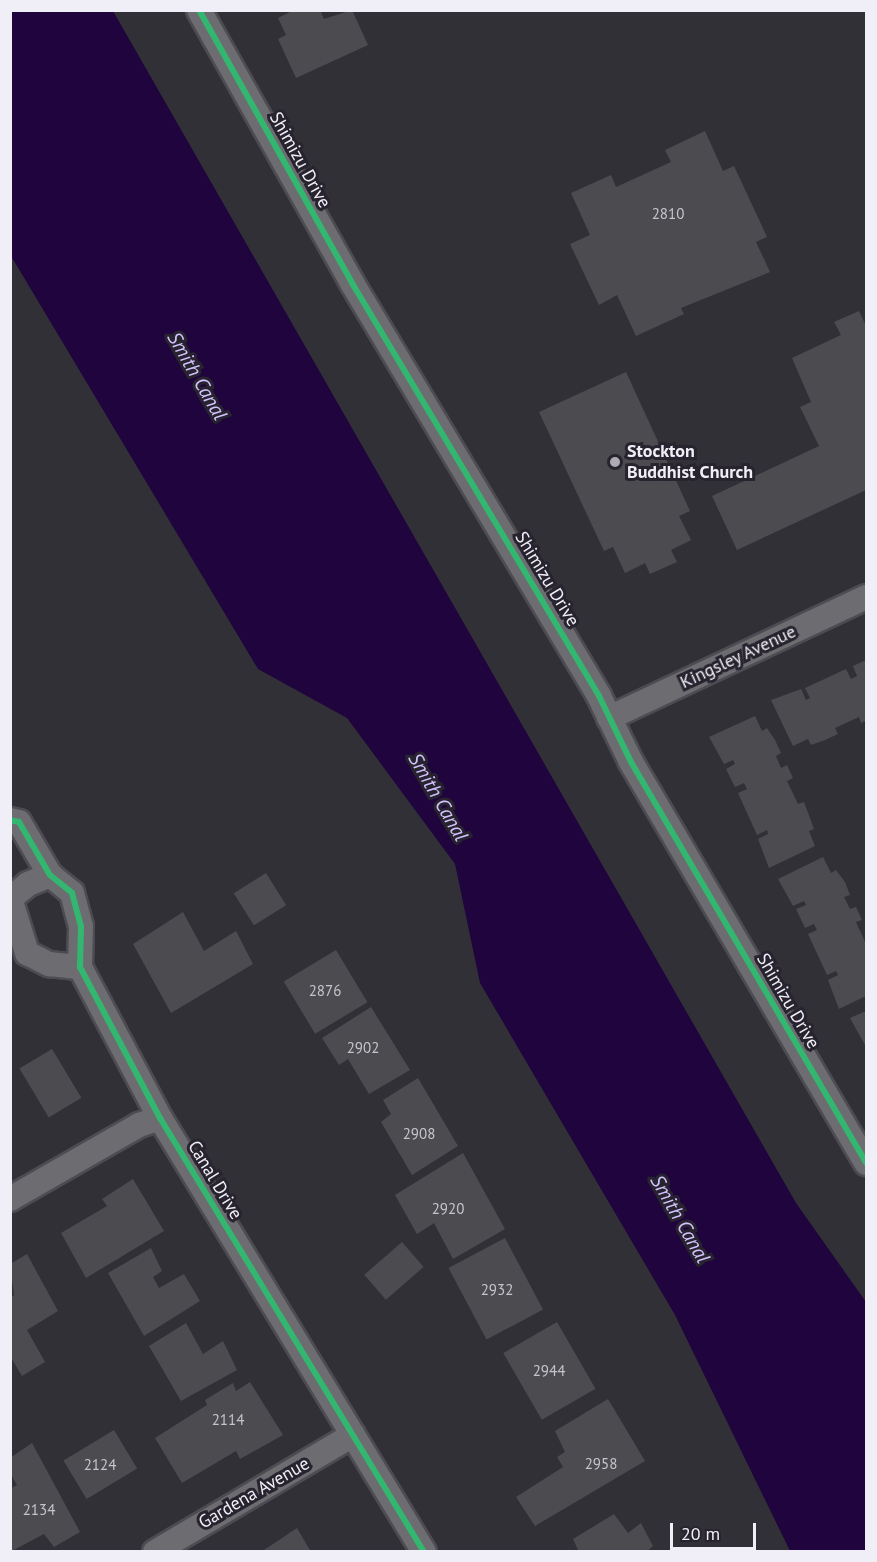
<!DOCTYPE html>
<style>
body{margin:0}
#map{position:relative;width:877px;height:1562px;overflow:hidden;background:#313037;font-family:"PT Sans",sans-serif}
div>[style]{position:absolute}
.water>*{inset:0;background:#1f043d}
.building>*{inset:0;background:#4c4b50;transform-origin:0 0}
.roads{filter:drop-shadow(2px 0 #4d4c52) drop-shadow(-2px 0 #4d4c52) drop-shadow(0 2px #4d4c52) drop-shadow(0 -2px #4d4c52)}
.minor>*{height:24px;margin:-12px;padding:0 12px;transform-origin:12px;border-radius:12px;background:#6c6c71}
.cycleway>*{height:6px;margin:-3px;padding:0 3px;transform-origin:3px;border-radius:3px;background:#33b770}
.dots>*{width:16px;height:16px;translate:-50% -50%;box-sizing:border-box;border:3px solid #27232f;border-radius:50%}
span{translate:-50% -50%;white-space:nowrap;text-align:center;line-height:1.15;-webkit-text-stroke:6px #27232f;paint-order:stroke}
.number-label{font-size:15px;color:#c7c5cc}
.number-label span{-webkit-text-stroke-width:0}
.street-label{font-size:18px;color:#f0eef6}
.poi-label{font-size:18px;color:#f0eef6;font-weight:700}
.left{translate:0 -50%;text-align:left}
.water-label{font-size:20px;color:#d3c2fe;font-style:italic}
.frame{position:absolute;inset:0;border:12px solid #f0eef6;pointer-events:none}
.scale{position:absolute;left:670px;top:1523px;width:86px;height:27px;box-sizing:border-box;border:3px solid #f0eef6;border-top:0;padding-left:8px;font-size:18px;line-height:21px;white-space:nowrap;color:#f0eef6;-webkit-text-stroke:4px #27232f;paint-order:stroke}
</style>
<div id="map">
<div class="water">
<i style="clip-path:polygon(10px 11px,113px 11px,796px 1203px,866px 1302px,866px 1551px,790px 1551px,675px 1315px,480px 983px,455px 864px,347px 718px,258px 669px,11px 256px)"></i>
</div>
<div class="building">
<i style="clip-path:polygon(294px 10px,320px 10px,324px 19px,352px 10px,368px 45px,296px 78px,278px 39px,286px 35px,278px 18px)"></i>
<i style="clip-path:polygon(705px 131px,723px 171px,734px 166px,767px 237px,756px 242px,770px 272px,681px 308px,684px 314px,636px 336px,617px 295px,599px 305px,570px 244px,590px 235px,571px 193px,611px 175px,616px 187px,671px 162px,665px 150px)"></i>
<i style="clip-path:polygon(859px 311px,866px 326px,866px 490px,737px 550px,712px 496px,819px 446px,800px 407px,811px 402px,792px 358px,841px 335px,834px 322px)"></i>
<i style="clip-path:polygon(626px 372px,690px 511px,679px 516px,691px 540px,671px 550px,677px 562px,650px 574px,645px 563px,625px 573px,613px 547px,604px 551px,539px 412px)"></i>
<i style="clip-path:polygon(866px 660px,866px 721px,861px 723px,859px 717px,835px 728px,838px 734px,825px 740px,811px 745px,808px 739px,793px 746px,771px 700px,801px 689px,806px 700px,810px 698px,805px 688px,846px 669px,851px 679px,857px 676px,853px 666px)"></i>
<i style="clip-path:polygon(755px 716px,762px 731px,767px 728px,775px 740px,781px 753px,776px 756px,781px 768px,787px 765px,793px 778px,787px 781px,798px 804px,804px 802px,814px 829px,809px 831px,815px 846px,769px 868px,758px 839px,768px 834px,767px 830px,757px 835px,738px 793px,747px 789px,744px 783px,735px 787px,726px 769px,735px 764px,733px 760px,724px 764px,709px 737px)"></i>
<i style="clip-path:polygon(823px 857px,831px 873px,836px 870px,845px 882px,850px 895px,844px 897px,850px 909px,856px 907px,862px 920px,856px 922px,866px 944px,866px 996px,839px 1009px,828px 980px,838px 975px,836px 971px,827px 975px,808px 934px,817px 930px,814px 924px,805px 928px,796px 909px,806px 905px,804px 901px,793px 906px,778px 879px)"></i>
<i style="left:266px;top:873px;width:38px;height:38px;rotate:58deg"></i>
<i style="clip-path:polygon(183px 912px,204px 951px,236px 931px,253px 964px,171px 1013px,133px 944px)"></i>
<i style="left:336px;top:950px;width:61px;height:61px;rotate:59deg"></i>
<i style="clip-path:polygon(371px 1007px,410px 1070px,369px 1094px,348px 1059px,339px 1065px,322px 1038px)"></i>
<i style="clip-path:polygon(866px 1011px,866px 1047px,850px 1018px)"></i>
<i style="left:52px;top:1049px;width:57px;height:38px;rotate:59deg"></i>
<i style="clip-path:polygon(418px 1078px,458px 1146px,412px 1175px,381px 1122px,391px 1114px,383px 1100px)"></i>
<i style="clip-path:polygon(463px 1153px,505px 1229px,453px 1259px,434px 1223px,417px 1234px,395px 1195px)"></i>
<i style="clip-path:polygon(133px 1179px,164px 1231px,86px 1278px,61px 1233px,107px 1206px,102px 1199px)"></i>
<i style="left:505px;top:1238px;width:81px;height:64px;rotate:62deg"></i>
<i style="left:402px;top:1242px;width:33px;height:50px;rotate:49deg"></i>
<i style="clip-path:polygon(151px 1248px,162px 1271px,153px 1277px,159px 1288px,184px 1274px,200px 1301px,144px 1336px,108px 1273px)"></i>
<i style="clip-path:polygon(27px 1254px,58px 1311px,27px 1330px,45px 1362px,22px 1376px,10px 1356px,10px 1298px,14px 1295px,10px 1264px)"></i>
<i style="left:557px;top:1322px;width:77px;height:62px;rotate:60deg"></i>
<i style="clip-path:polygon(186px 1323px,203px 1354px,223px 1341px,237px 1370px,181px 1401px,149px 1346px)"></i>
<i style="clip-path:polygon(250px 1382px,283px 1435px,240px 1459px,236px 1451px,182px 1483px,155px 1438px,207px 1405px,205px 1400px,233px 1383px,236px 1391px)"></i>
<i style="clip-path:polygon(608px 1399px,645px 1461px,535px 1526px,516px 1497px,563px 1467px,557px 1457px,565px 1452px,555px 1431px)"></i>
<i style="left:114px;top:1430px;width:45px;height:59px;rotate:59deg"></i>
<i style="clip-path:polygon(32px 1443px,80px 1532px,54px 1547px,44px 1534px,10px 1552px,10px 1489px,17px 1485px,10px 1473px,10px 1458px)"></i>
<i style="clip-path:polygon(614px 1514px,628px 1533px,641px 1523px,653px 1546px,646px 1552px,579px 1552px,573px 1539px)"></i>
<i style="clip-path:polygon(297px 1528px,311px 1552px,261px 1552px)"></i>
</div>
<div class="roads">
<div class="minor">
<i style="left:199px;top:10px;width:313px;rotate:60.7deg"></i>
<i style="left:352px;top:283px;width:481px;rotate:59.1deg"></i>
<i style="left:599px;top:696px;width:73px;rotate:64.1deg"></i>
<i style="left:631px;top:762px;width:465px;rotate:59.6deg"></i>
<i style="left:609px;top:718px;width:284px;rotate:-25.2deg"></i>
<i style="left:10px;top:820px;width:9px;rotate:13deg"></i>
<i style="left:19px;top:822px;width:61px;rotate:59.7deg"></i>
<i style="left:50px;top:875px;width:28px;rotate:39deg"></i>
<i style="left:72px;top:893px;width:34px;rotate:75deg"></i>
<i style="left:81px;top:926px;width:41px;rotate:91.4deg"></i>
<i style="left:80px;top:967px;width:171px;rotate:62.1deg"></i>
<i style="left:160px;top:1118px;width:508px;rotate:58.69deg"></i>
<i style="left:10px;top:898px;width:58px;rotate:72.8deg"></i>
<i style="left:27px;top:953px;width:25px;rotate:27deg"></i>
<i style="left:49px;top:964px;width:31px;rotate:6deg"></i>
<i style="left:11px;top:898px;width:22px;rotate:-39deg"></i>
<i style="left:28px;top:884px;width:24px;rotate:-22deg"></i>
<i style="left:10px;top:1199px;width:149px;rotate:-29.8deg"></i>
<i style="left:139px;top:1125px;width:22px;rotate:-18deg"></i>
<i style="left:155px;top:1552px;width:230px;rotate:-30.6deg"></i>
</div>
</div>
<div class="cycleway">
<i style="left:199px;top:10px;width:313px;rotate:60.7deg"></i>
<i style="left:352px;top:283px;width:481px;rotate:59.1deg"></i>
<i style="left:599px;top:696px;width:73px;rotate:64.1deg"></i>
<i style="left:631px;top:762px;width:465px;rotate:59.6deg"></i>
<i style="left:10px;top:820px;width:9px;rotate:13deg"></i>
<i style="left:19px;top:822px;width:61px;rotate:59.7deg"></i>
<i style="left:50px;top:875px;width:28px;rotate:39deg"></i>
<i style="left:72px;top:893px;width:34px;rotate:75deg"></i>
<i style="left:81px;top:926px;width:41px;rotate:91.4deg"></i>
<i style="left:80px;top:967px;width:171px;rotate:62.1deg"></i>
<i style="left:160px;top:1118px;width:508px;rotate:58.69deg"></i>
</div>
<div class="dots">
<i style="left:615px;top:462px;background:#adacb3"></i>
</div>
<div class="number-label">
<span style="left:668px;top:214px">2810</span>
<span style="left:325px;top:991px">2876</span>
<span style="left:363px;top:1048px">2902</span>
<span style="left:419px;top:1134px">2908</span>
<span style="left:448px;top:1209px">2920</span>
<span style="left:497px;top:1290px">2932</span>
<span style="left:549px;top:1371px">2944</span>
<span style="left:228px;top:1420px">2114</span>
<span style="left:601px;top:1464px">2958</span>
<span style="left:100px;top:1465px">2124</span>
<span style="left:39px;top:1510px">2134</span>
</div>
<div class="street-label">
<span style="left:300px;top:160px;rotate:61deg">Shimizu Drive</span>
<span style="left:547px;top:579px;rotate:59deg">Shimizu Drive</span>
<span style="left:738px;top:657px;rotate:-25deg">Kingsley Avenue</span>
<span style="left:788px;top:1001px;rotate:60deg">Shimizu Drive</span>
<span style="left:215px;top:1180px;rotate:59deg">Canal Drive</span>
<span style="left:254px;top:1493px;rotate:-30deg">Gardena Avenue</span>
</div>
<div class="poi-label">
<span class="left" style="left:627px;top:462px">Stockton<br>Buddhist Church</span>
</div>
<div class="water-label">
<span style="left:197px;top:376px;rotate:60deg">Smith Canal</span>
<span style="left:438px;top:797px;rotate:60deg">Smith Canal</span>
<span style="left:680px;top:1219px;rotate:60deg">Smith Canal</span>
</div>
<div class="frame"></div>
<div class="scale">20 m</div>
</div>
